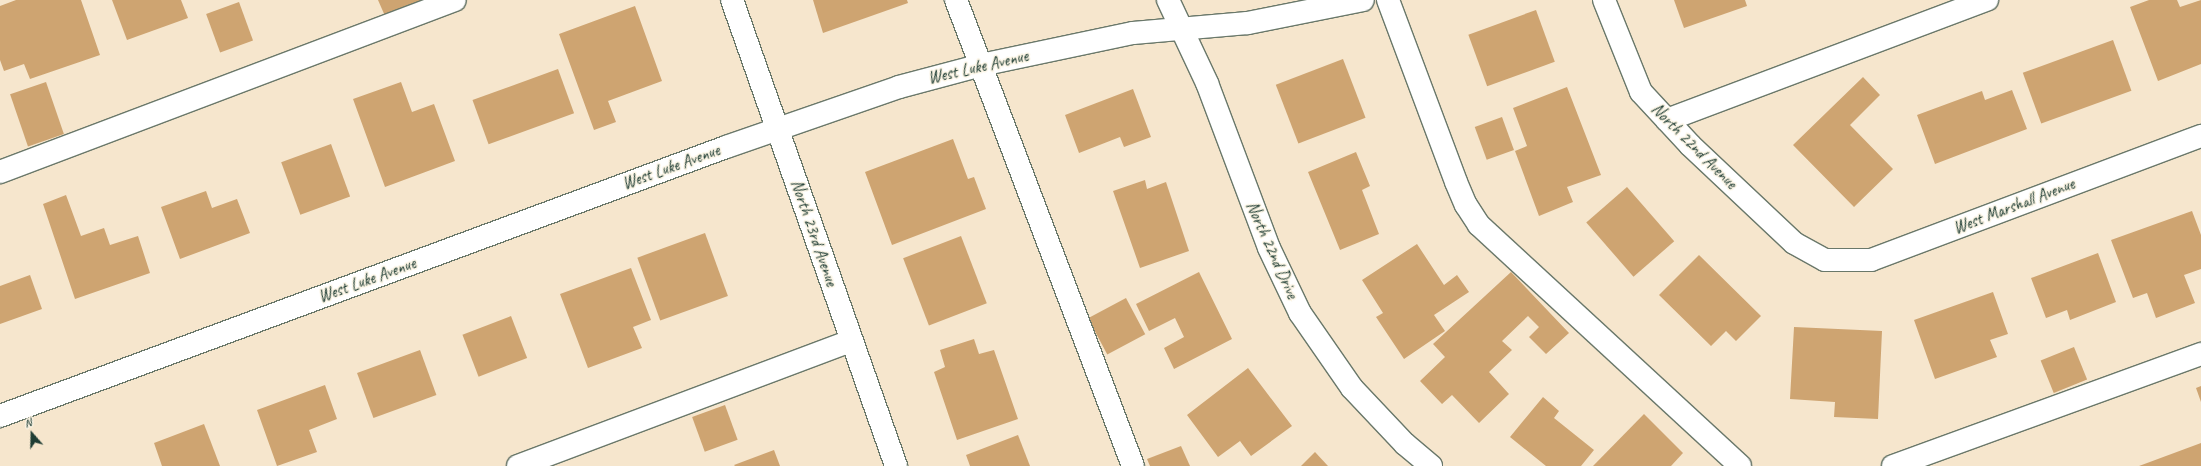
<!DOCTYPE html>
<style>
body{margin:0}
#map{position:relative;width:2201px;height:466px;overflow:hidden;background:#f6e6cd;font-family:Caveat,sans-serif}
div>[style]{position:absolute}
.building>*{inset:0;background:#cea471;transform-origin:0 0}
.roads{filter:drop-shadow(1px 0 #6a786a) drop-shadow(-1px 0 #6a786a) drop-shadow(0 1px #6a786a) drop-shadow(0 -1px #6a786a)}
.minor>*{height:22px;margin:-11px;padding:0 11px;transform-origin:11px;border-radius:11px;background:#fff}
span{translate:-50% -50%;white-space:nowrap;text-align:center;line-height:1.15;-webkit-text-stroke:3px #fcf5e5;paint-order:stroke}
.street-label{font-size:17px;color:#1f3d34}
.north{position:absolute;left:12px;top:414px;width:40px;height:40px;-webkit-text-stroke:3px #fcf5e5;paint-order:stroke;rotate:340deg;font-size:11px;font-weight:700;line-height:16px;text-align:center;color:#1f3d34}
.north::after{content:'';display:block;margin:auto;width:14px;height:18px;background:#1f3d34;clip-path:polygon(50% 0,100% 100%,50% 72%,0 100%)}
</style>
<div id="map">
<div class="building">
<i style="clip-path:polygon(16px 0,81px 0,100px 55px,30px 79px,24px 64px,4px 71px,0 60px,0 6px)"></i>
<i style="clip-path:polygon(112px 0,181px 0,188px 18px,127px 40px)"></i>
<i style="clip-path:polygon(378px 0,422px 0,385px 16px)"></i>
<i style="clip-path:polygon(813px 0,907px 0,908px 3px,823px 33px)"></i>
<i style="clip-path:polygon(1674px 0,1745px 0,1747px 6px,1684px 28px)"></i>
<i style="clip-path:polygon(2149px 0,2177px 0,2180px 7px,2201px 0,2201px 64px,2158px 81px,2130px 7px)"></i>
<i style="left:239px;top:2px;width:41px;height:35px;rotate:70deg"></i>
<i style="clip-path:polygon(635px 6px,662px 81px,608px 101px,616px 122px,594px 130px,559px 34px)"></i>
<i style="left:1536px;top:10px;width:55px;height:72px;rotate:70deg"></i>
<i style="left:2113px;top:40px;width:54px;height:96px;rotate:70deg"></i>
<i style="left:1343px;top:59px;width:63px;height:72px;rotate:69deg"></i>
<i style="left:558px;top:69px;width:47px;height:91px;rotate:70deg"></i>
<i style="clip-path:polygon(1863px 77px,1880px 95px,1850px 125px,1893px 169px,1854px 207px,1793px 145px)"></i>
<i style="left:46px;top:82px;width:55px;height:38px;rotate:71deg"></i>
<i style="clip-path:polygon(401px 82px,412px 112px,434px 104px,455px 161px,385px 187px,353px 99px)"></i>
<i style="clip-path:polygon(1567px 87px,1601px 175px,1567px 187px,1573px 202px,1539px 216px,1515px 151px,1527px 146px,1513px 108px)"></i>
<i style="clip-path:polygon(1133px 89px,1151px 137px,1124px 147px,1120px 137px,1079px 153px,1065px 115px)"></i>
<i style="clip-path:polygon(2012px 90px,2027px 129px,1935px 164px,1917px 115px,1982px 91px,1985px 100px)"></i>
<i style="left:1502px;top:117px;width:35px;height:29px;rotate:70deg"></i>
<i style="clip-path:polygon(953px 139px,968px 179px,974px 177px,986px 209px,892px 245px,865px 172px)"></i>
<i style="left:331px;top:144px;width:56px;height:53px;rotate:70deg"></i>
<i style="clip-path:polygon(1356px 152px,1370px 186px,1362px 190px,1379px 234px,1340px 250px,1308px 172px)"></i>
<i style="clip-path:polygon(1145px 180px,1147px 189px,1166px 182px,1189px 251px,1140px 268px,1113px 191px)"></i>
<i style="left:1627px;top:187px;width:72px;height:54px;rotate:49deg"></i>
<i style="clip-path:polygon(206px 191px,212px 208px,237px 199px,250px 233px,180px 259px,161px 207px)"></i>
<i style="clip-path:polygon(66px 195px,81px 236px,104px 228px,110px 245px,138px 236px,150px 273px,75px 299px,43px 204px)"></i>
<i style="clip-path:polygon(2192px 211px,2201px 235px,2201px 269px,2184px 275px,2195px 303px,2156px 318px,2147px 293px,2133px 298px,2111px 240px)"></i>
<i style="left:705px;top:233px;width:67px;height:72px;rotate:70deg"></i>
<i style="left:961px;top:236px;width:72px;height:62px;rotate:69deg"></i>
<i style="clip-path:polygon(1417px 244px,1444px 285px,1457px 275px,1469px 292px,1434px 315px,1445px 331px,1404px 359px,1376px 317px,1383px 313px,1362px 280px)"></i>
<i style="clip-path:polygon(2098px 253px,2116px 302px,2070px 320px,2067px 310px,2046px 318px,2031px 278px)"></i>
<i style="clip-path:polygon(1699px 255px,1761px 316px,1736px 341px,1726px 331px,1711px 346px,1659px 295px)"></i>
<i style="clip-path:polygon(631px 268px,651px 320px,633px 327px,642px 348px,588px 368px,560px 294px)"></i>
<i style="clip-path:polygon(1199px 272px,1232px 339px,1174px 369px,1164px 348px,1184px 337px,1175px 318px,1149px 331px,1136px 304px)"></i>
<i style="clip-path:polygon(1511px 272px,1569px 333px,1546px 354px,1529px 337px,1539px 327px,1528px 316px,1502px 341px,1512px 350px,1489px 372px,1509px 394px,1479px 423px,1452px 395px,1442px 404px,1420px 381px,1445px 357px,1433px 344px)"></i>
<i style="clip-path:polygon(30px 275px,42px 309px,0 324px,0 286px)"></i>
<i style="clip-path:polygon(1993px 292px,2008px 334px,1990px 340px,1997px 357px,1935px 379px,1914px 320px)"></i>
<i style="left:1126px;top:298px;width:41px;height:43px;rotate:62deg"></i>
<i style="left:511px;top:316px;width:45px;height:52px;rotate:69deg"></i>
<i style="clip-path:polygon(1794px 327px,1882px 331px,1878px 419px,1834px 417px,1835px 402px,1790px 399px)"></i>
<i style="clip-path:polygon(974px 339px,979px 354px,994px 350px,1018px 419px,957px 440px,934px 372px,945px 367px,940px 350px)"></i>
<i style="left:2074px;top:347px;width:35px;height:36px;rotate:68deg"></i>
<i style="left:420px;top:350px;width:48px;height:67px;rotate:70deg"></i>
<i style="clip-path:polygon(1248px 368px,1292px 426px,1251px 456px,1240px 441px,1218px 457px,1187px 415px)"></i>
<i style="clip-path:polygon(325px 385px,337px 419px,309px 430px,317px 452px,277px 466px,257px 410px)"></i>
<i style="clip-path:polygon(2201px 386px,2201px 402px,2196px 388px)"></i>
<i style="clip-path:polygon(1543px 397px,1559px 411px,1554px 418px,1594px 450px,1581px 466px,1546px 466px,1510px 437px)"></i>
<i style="left:725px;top:405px;width:37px;height:35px;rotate:70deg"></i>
<i style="clip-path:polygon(1644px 414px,1683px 453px,1671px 466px,1593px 466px)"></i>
<i style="clip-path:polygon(204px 424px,220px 466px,162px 466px,154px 443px)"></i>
<i style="clip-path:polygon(1018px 435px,1030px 466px,970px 466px,966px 455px)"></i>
<i style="clip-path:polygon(2201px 443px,2201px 466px,2139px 466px)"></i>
<i style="clip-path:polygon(1181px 446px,1190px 466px,1150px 466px,1147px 459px)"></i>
<i style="clip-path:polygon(774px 450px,780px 466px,735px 466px,734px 465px)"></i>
<i style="clip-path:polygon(1315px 452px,1328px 466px,1301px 466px)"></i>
</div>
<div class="roads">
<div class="minor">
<i style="left:732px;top:0;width:494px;rotate:70.6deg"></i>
<i style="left:956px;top:0;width:498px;rotate:69.2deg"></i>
<i style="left:1168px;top:0;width:92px;rotate:64.8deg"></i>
<i style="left:1207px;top:83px;width:176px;rotate:69.4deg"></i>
<i style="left:1269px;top:248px;width:72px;rotate:64.5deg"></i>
<i style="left:1300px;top:313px;width:91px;rotate:55.3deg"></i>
<i style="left:1352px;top:388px;width:77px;rotate:46.6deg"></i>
<i style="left:1405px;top:444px;width:34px;rotate:40deg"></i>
<i style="left:1388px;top:0;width:194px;rotate:69.5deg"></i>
<i style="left:1456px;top:182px;width:25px;rotate:67deg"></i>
<i style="left:1466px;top:205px;width:24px;rotate:57deg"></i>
<i style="left:1479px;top:225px;width:355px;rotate:42.7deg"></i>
<i style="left:1604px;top:0;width:99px;rotate:68.1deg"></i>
<i style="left:1641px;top:92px;width:72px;rotate:47.2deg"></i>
<i style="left:1690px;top:145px;width:143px;rotate:43.3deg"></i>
<i style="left:1794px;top:243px;width:35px;rotate:29deg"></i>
<i style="left:1825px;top:260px;width:46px"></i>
<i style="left:1871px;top:260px;width:353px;rotate:-20.6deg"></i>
<i style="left:1667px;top:120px;width:342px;rotate:-20.6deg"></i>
<i style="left:0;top:172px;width:486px;rotate:-20.7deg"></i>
<i style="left:0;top:416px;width:774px;rotate:-20.33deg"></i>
<i style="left:726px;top:147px;width:183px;rotate:-19.1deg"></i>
<i style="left:899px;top:87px;width:85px;rotate:-15deg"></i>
<i style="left:981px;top:65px;width:155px;rotate:-11.9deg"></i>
<i style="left:1133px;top:33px;width:115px;rotate:-5deg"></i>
<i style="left:1248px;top:23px;width:117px;rotate:-11.3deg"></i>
<i style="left:518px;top:466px;width:355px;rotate:-20.6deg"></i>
<i style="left:1893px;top:466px;width:328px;rotate:-20deg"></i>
</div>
</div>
<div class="street-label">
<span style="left:978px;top:67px;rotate:-13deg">West Luke Avenue</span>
<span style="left:1694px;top:146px;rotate:45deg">North 22nd Avenue</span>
<span style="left:671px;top:167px;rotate:-20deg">West Luke Avenue</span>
<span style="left:2014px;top:206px;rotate:-21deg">West Marshall Avenue</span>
<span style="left:814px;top:233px;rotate:71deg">North 23rd Avenue</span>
<span style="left:1272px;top:250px;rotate:66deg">North 22nd Drive</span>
<span style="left:367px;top:280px;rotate:-20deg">West Luke Avenue</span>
</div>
<div class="north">N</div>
</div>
